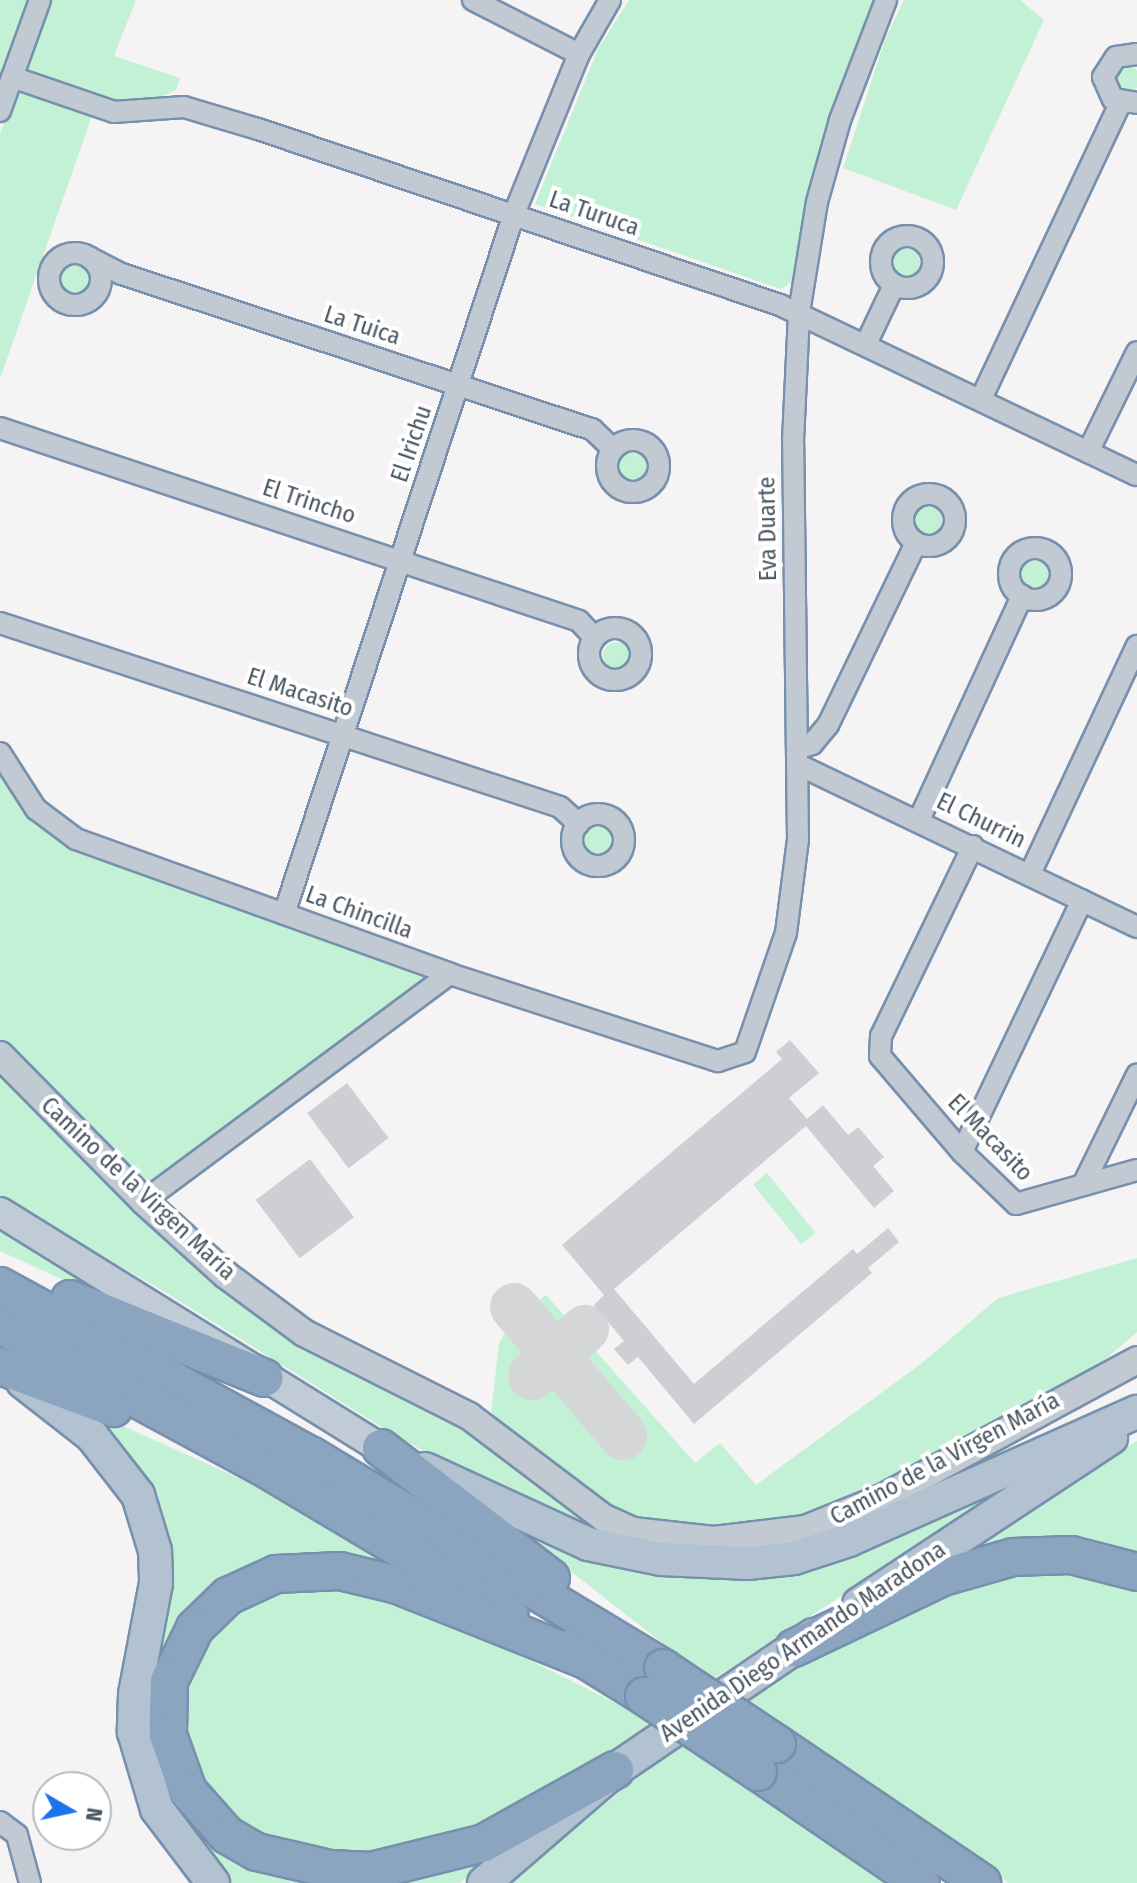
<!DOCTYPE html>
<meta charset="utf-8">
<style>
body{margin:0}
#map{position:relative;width:1137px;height:1883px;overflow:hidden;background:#f5f3f3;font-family:"Fira Sans Condensed",sans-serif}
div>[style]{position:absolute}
.green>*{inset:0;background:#c3f1d5;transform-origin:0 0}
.round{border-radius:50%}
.taxiway>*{height:48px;margin:-24px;padding:0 24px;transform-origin:24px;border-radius:24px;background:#d5d6d8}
.building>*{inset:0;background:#cdcfd5;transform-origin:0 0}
.roads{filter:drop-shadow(2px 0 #7690ad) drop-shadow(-2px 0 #7690ad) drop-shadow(0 2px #7690ad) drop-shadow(0 -2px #7690ad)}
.minor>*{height:20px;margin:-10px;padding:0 10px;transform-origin:10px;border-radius:10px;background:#c1cad2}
.minor>.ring{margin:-10px;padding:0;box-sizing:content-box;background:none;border:20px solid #c1cad2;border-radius:50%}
.tertiary>*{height:26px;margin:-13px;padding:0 13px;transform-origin:13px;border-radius:13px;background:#c1cad2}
.secondary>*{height:28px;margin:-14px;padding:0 14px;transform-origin:14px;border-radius:14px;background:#c1cbd6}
.primary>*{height:32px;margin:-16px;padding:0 16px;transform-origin:16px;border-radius:16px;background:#b3c2d1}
.motorway>*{height:36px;margin:-18px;padding:0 18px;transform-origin:18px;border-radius:18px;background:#8ba5c1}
.bridges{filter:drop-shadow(2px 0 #7690ad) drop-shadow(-2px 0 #7690ad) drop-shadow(0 2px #7690ad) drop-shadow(0 -2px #7690ad)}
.motorway-bridge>*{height:36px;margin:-18px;padding:0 18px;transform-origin:18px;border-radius:18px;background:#8ba5c1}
span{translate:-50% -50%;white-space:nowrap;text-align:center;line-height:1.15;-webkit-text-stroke:8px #fff;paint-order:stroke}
.street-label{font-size:24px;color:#4a5661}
.north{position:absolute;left:32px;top:1771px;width:80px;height:80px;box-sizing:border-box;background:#fff;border:2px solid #b7bbc0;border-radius:50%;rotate:99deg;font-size:22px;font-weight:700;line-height:32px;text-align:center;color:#4a5661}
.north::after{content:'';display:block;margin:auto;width:28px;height:36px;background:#1a73e8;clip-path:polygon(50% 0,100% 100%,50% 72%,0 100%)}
</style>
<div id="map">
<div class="green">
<i style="clip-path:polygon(0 0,30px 0,0 81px)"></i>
<i style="clip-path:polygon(49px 0,136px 0,114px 56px,180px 78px,176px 90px,155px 100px,128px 104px,99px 96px,0 379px,0 134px)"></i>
<i style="clip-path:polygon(629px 0,878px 0,797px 278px,781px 289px,535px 204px,598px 49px)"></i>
<i style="clip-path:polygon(904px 0,1020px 0,1044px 20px,956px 210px,843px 168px,886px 37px)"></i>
<i class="round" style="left:1114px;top:66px;width:26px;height:26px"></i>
<i class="round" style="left:892px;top:249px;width:28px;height:28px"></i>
<i class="round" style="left:61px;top:265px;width:28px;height:28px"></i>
<i class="round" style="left:617px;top:449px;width:34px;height:34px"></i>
<i class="round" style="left:914px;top:506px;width:28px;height:28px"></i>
<i class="round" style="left:1021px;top:561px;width:28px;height:28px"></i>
<i class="round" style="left:603px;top:642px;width:28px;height:28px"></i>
<i style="clip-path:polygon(0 769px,30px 815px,423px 974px,424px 979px,151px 1186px,140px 1184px,0 1040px)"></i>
<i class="round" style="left:583px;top:824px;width:34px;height:34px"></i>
<i style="clip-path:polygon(0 1070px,137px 1209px,464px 1425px,616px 1540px,487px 1485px,391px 1433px,165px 1292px,0 1197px)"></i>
<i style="left:767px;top:1173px;width:77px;height:18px;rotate:51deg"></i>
<i style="clip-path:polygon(0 1225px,111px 1291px,107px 1300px,0 1251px)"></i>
<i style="clip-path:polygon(1137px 1258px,1137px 1332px,1093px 1370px,876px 1488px,798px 1519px,714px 1527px,638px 1520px,611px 1507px,495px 1420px,491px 1411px,499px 1344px,511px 1320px,546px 1295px,695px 1463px,720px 1443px,756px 1485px,922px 1363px,998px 1298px)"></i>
<i style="clip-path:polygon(85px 1409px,292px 1502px,406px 1565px,225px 1591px,158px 1736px,254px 1861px,486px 1860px,460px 1883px,225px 1883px,167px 1806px,143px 1730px,166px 1593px)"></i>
<i style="clip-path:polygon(1137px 1441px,1137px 1559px,925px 1573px,1030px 1503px)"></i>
<i style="clip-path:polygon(1013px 1484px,711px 1681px,532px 1541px,584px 1555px)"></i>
<i style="clip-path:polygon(1064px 1566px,1137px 1583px,1137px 1883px,1009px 1883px,741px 1702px,850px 1636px,974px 1578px)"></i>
<i style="clip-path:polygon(277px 1581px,396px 1593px,653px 1722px,604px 1758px,483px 1829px,373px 1860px,294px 1853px,212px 1809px,177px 1710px,202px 1633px)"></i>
<i style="clip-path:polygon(683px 1742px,892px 1883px,507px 1883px,627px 1781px)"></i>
</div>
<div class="taxiway">
<i style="left:514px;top:1307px;width:169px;rotate:49.8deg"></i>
<i style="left:532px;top:1376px;width:71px;rotate:-41.6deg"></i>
</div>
<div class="building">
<i style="clip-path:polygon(790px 1040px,819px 1073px,789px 1098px,807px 1119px,823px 1105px,848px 1135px,858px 1127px,884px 1157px,873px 1166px,894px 1191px,874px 1208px,806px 1126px,614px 1289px,694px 1384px,853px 1249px,857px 1254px,888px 1228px,899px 1242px,868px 1268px,872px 1273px,694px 1424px,638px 1357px,628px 1365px,614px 1349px,624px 1341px,594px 1305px,604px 1295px,562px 1245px,782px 1059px,776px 1052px)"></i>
<i style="left:347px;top:1083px;width:69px;height:50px;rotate:53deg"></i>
<i style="left:310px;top:1159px;width:73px;height:68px;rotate:53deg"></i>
</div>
<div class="roads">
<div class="minor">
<i style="left:473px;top:0;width:119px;rotate:27deg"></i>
<i style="left:1137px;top:54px;width:21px;rotate:172deg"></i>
<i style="left:1116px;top:57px;width:24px;rotate:123deg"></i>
<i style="left:1103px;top:77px;width:24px;rotate:66deg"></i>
<i style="left:1113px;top:99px;width:24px;rotate:9deg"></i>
<i style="left:12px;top:77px;width:108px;rotate:18.9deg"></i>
<i style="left:114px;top:112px;width:70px;rotate:-4.1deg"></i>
<i style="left:184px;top:107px;width:77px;rotate:16.6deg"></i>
<i style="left:258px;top:129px;width:551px;rotate:18.63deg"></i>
<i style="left:780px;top:305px;width:395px;rotate:25.5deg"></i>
<i style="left:0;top:111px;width:118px;rotate:-70.2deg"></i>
<i class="ring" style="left:881px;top:236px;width:32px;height:32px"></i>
<i class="ring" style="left:49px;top:253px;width:32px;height:32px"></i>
<i style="left:90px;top:258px;width:36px;rotate:27deg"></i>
<i style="left:122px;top:274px;width:495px;rotate:18.3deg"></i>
<i style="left:592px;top:429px;width:29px;rotate:44deg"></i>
<i style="left:866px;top:344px;width:65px;rotate:-64.6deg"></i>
<i style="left:981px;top:399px;width:327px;rotate:-64.8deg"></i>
<i style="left:0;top:428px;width:610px;rotate:18.43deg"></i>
<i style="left:579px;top:621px;width:23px;rotate:47deg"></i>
<i class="ring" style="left:607px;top:440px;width:32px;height:32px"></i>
<i style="left:1088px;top:452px;width:111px;rotate:-63.9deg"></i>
<i class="ring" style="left:903px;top:494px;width:32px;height:32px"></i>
<i class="ring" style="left:1009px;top:548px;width:32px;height:32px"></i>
<i style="left:0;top:623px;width:589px;rotate:18.19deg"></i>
<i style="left:560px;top:807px;width:25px;rotate:42deg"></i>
<i class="ring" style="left:589px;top:628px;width:32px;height:32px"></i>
<i style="left:800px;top:748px;width:13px;rotate:-18deg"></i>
<i style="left:812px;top:744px;width:25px;rotate:-50deg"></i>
<i style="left:828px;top:725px;width:202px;rotate:-64.2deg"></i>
<i style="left:0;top:753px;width:67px;rotate:57.3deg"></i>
<i style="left:36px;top:809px;width:50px;rotate:36.9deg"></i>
<i style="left:76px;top:839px;width:398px;rotate:19.8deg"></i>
<i style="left:450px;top:974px;width:282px;rotate:18deg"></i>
<i style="left:718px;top:1061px;width:28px;rotate:-18deg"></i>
<i style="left:745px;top:1052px;width:126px;rotate:-71deg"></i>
<i style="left:786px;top:933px;width:95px;rotate:-82.7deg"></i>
<i style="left:798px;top:839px;width:398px;rotate:-90.7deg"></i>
<i style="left:793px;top:441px;width:128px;rotate:-87.3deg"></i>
<i style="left:799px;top:313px;width:112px;rotate:-80.8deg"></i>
<i style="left:817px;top:202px;width:85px;rotate:-74.3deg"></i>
<i style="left:840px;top:120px;width:129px;rotate:-69deg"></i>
<i style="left:801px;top:766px;width:373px;rotate:25.6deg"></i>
<i class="ring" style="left:572px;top:814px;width:32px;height:32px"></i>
<i style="left:919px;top:820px;width:247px;rotate:-65.3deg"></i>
<i style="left:973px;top:846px;width:211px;rotate:115.8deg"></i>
<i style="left:881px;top:1036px;width:20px;rotate:93deg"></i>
<i style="left:880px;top:1056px;width:126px;rotate:49.5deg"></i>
<i style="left:962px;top:1152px;width:75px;rotate:43.9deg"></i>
<i style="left:1016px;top:1204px;width:126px;rotate:-15.7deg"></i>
<i style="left:1030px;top:874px;width:252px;rotate:-64.9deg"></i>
<i style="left:284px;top:914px;width:737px;rotate:-71.81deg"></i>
<i style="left:514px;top:214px;width:173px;rotate:-67.9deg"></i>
<i style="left:579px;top:54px;width:62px;rotate:-60.1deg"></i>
<i style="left:962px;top:1152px;width:279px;rotate:-64.5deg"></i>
<i style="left:1083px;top:1185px;width:123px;rotate:-63.9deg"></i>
<i style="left:144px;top:1201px;width:381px;rotate:-36.6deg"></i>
<i style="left:0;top:1822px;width:21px;rotate:37deg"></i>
<i style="left:17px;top:1835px;width:50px;rotate:74.8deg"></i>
</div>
<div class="tertiary">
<i style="left:0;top:1055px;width:205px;rotate:45.4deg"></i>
<i style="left:144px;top:1201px;width:110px;rotate:42.1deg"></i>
<i style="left:226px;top:1275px;width:97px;rotate:36.6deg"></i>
<i style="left:304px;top:1333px;width:185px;rotate:26.7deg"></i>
<i style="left:469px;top:1416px;width:169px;rotate:37.1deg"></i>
<i style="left:604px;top:1518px;width:32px;rotate:24deg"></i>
<i style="left:633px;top:1531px;width:81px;rotate:6.3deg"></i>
<i style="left:714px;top:1540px;width:92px;rotate:-6.9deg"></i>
<i style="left:805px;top:1529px;width:83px;rotate:-21.9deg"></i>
<i style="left:882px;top:1498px;width:290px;rotate:-28.4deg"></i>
</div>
<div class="secondary">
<i style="left:0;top:1212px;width:448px;rotate:31.8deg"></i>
</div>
<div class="primary">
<i style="left:23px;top:1382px;width:88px;rotate:38deg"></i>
<i style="left:92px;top:1436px;width:75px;rotate:52.1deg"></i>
<i style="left:138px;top:1495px;width:59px;rotate:73.1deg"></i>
<i style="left:155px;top:1551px;width:32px;rotate:88deg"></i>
<i style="left:156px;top:1583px;width:113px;rotate:100.7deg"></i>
<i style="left:135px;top:1694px;width:38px;rotate:92deg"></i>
<i style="left:134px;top:1732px;width:80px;rotate:73.4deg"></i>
<i style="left:157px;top:1809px;width:93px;rotate:52.9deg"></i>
<i style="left:425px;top:1469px;width:179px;rotate:24.7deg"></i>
<i style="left:588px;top:1544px;width:75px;rotate:11.6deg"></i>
<i style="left:661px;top:1559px;width:87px;rotate:2.6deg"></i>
<i style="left:748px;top:1563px;width:46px;rotate:-6.2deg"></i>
<i style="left:794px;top:1558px;width:58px;rotate:-18.1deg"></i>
<i style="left:849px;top:1540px;width:315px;rotate:-24deg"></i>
<i style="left:859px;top:1604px;width:302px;rotate:-33.4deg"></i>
<i style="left:484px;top:1883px;width:173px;rotate:-40.8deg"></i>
<i style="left:615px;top:1770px;width:240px;rotate:-34.2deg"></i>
</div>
<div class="motorway">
<i style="left:0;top:1286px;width:355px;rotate:28.6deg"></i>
<i style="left:312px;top:1456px;width:410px;rotate:31.1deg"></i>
<i style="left:70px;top:1299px;width:210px;rotate:22.1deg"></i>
<i style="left:0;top:1325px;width:299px;rotate:28.4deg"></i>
<i style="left:263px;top:1467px;width:287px;rotate:30.8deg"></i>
<i style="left:0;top:1366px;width:121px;rotate:20.4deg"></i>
<i style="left:381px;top:1448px;width:214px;rotate:37.4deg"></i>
<i style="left:794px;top:1648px;width:165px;rotate:-25.5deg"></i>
<i style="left:943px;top:1577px;width:73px;rotate:-15.9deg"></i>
<i style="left:1013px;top:1557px;width:58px;rotate:-2deg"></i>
<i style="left:1071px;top:1555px;width:68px;rotate:14.4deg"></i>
<i style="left:568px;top:1649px;width:89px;rotate:31.7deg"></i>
<i style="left:586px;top:1660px;width:202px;rotate:-158.3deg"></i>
<i style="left:398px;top:1585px;width:60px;rotate:-166.4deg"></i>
<i style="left:340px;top:1571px;width:64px;rotate:177.3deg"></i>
<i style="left:276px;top:1574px;width:53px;rotate:155.4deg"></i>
<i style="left:228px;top:1596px;width:46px;rotate:135.9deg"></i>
<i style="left:195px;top:1628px;width:59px;rotate:116.1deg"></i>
<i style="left:169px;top:1681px;width:54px;rotate:91.1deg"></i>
<i style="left:168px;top:1735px;width:59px;rotate:70.3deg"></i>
<i style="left:188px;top:1791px;width:59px;rotate:48.4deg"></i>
<i style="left:227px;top:1835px;width:34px;rotate:30deg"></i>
<i style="left:257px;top:1852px;width:75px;rotate:13.1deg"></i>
<i style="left:330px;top:1869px;width:41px;rotate:2.8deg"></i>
<i style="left:371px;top:1871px;width:116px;rotate:-13.9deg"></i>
<i style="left:484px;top:1843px;width:150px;rotate:-29.1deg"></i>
<i style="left:777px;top:1744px;width:248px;rotate:34.1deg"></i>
<i style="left:758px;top:1772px;width:197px;rotate:34.3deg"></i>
</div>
</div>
<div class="bridges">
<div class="motorway-bridge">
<i style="left:663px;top:1668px;width:137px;rotate:33.7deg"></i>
<i style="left:644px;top:1696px;width:137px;rotate:33.7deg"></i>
</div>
</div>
<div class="street-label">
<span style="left:594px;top:214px;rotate:19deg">La Turuca</span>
<span style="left:362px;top:326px;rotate:18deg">La Tuica</span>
<span style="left:412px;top:444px;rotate:-71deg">El Irichu</span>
<span style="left:309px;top:502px;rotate:18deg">El Trincho</span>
<span style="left:768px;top:529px;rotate:-91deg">Eva Duarte</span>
<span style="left:300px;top:693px;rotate:18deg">El Macasito</span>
<span style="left:981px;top:821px;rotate:26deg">El Churrin</span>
<span style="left:359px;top:913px;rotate:20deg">La Chincilla</span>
<span style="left:990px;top:1138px;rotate:46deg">El Macasito</span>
<span style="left:138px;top:1189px;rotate:43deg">Camino de la Virgen María</span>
<span style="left:945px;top:1459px;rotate:-28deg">Camino de la Virgen María</span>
<span style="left:803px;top:1642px;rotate:-34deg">Avenida Diego Armando Maradona</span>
</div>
<div class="north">N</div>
</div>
